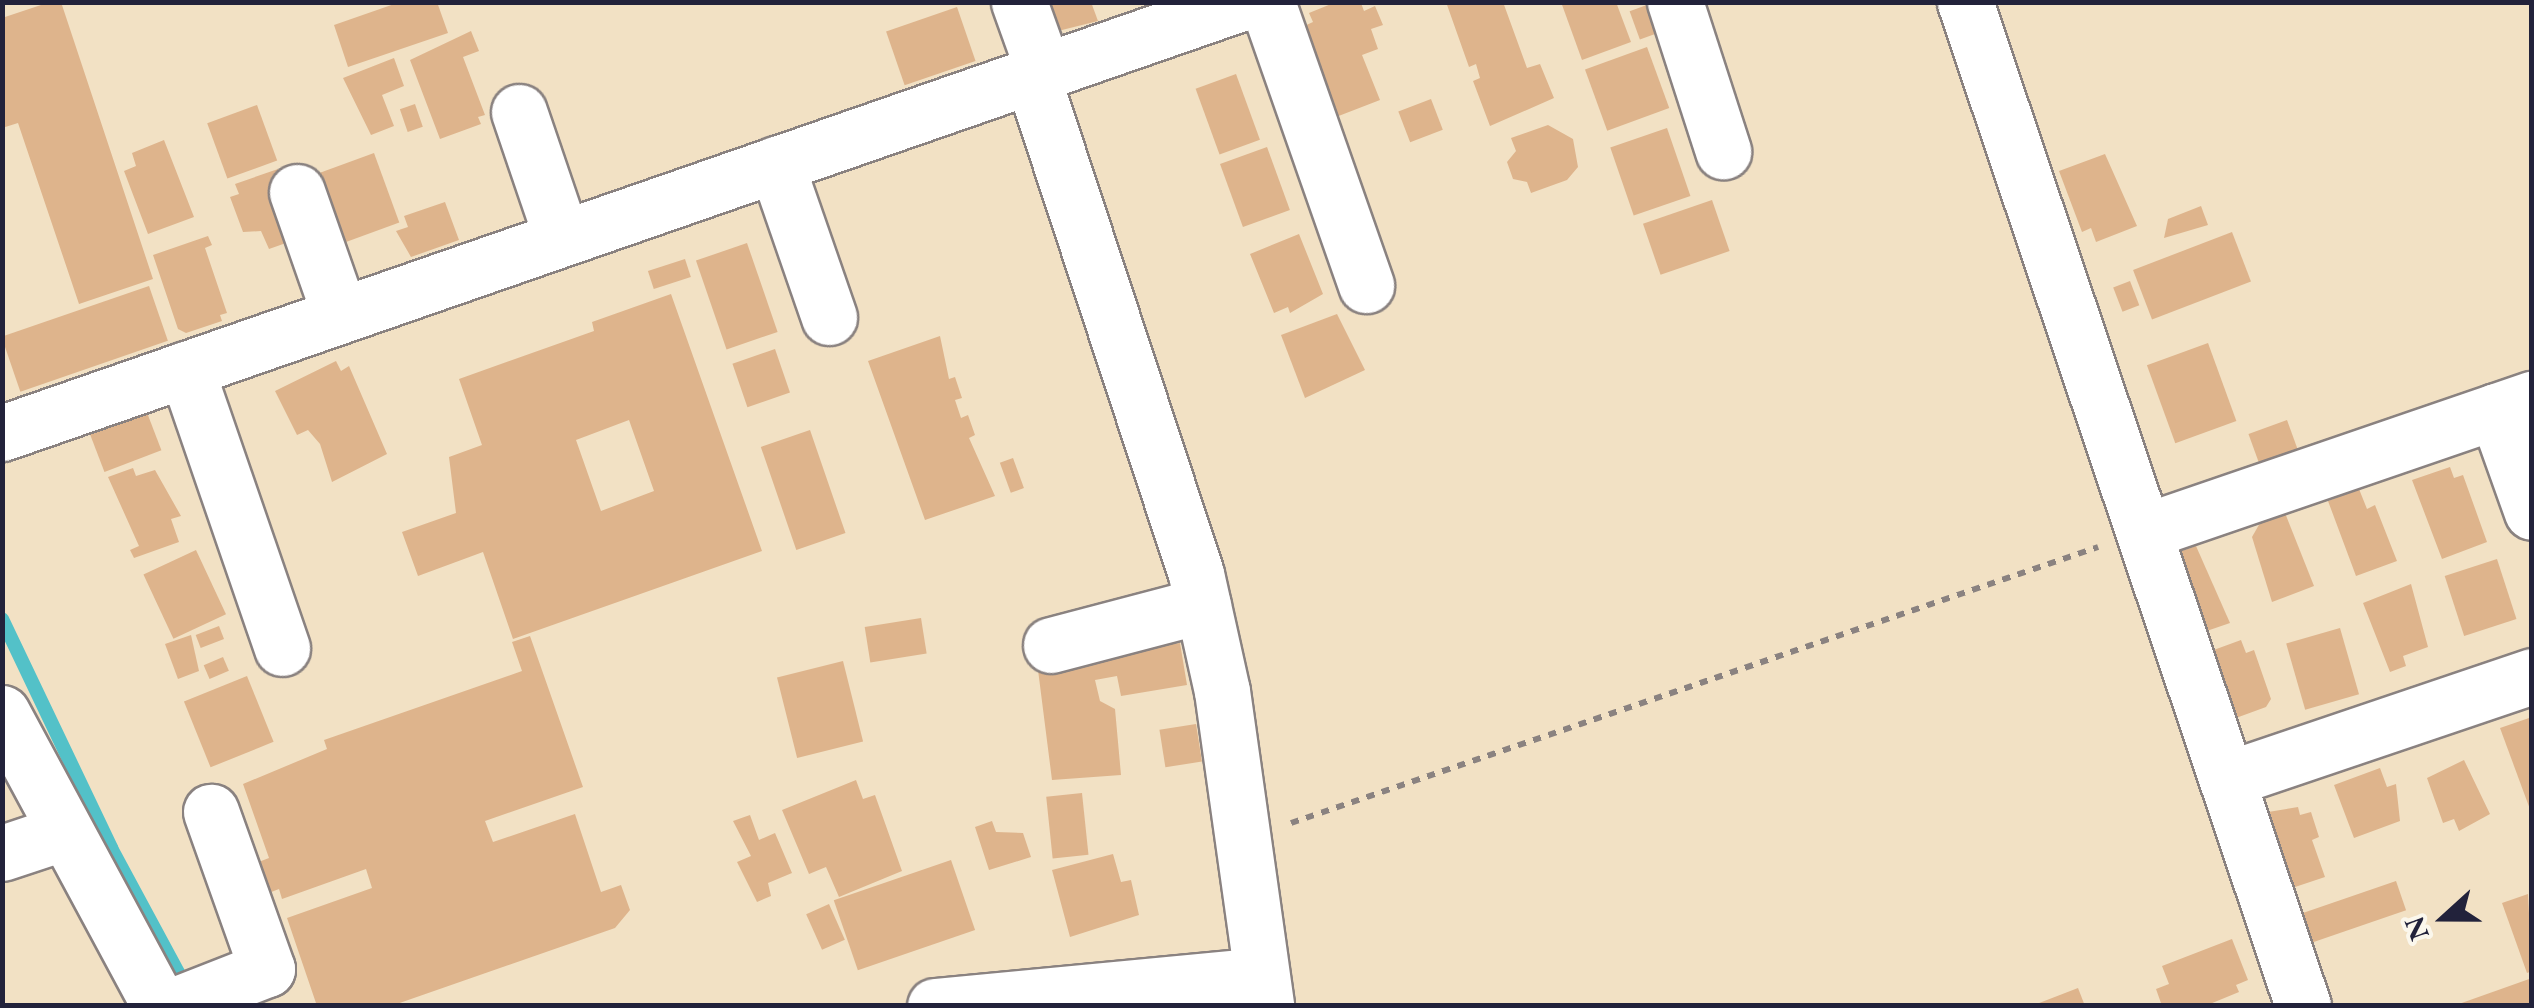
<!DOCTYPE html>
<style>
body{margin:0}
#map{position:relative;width:2534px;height:1008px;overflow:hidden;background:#f2e1c4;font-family:"EB Garamond",serif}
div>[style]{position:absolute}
.stream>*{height:14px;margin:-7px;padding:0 7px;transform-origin:7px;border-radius:7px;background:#53c1c8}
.building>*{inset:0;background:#deb48c;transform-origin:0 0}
.path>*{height:6px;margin-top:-3px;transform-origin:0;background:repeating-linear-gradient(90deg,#8a8280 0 8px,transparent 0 16px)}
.roads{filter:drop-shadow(2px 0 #8a8280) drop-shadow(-2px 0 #8a8280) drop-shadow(0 2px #8a8280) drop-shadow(0 -2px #8a8280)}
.minor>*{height:55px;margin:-27.5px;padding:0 27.5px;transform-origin:27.5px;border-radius:27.5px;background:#fff}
span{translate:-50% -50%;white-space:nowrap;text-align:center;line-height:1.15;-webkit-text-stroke:8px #fbf7ec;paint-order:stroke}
.frame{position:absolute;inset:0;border:5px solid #22223b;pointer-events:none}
.north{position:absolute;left:2394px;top:868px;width:100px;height:100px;-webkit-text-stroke:8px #fbf7ec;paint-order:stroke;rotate:249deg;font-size:28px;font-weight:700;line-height:40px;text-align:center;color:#22223b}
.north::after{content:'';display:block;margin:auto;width:35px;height:45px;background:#22223b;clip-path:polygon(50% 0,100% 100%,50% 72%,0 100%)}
</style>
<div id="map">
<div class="stream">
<i style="left:2px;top:619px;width:254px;rotate:64.5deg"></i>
<i style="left:111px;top:848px;width:158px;rotate:61.7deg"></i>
</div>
<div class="building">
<i style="clip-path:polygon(50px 2px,61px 2px,153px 279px,79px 304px,18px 123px,2px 128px,2px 18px)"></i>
<i style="clip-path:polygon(400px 2px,437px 2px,448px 33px,348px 67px,334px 25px)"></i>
<i style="clip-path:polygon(1043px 2px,1091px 2px,1098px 21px,1054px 32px)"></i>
<i style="clip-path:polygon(1336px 2px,1361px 3px,1364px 11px,1375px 6px,1383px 25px,1371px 29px,1378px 49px,1362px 55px,1380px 100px,1336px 117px,1302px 27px,1313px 22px,1309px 13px)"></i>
<i style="clip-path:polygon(1446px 2px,1503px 2px,1527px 68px,1540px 64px,1554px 98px,1490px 126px,1473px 81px,1480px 78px,1476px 64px,1469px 67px)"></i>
<i style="clip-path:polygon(1561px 2px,1616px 2px,1631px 42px,1582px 60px)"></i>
<i style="left:1655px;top:2px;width:30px;height:27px;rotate:70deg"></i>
<i style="left:957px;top:7px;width:57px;height:75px;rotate:71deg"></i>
<i style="clip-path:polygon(471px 31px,479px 51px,463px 57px,485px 115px,478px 117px,481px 124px,440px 139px,410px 60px)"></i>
<i style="left:1647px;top:47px;width:65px;height:66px;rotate:70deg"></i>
<i style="clip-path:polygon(394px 58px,404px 86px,382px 95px,394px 126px,371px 135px,343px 78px)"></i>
<i style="left:1236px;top:74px;width:70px;height:43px;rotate:70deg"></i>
<i style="left:1431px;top:99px;width:33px;height:35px;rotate:69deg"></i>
<i style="left:415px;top:104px;width:24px;height:16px;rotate:71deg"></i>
<i style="left:257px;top:105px;width:59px;height:53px;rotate:70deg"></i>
<i style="clip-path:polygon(1548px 125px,1573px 139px,1578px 167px,1567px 180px,1531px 193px,1527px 182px,1513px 179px,1507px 162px,1516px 151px,1511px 138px)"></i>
<i style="left:1667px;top:128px;width:72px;height:60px;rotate:71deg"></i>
<i style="clip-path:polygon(164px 140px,194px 217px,148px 234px,124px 171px,136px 166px,132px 153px)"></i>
<i style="left:1267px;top:147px;width:67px;height:50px;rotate:70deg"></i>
<i style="left:374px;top:153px;width:74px;height:64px;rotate:70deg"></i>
<i style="clip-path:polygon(2105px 154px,2137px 226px,2096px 242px,2091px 228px,2082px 232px,2059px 171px)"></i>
<i style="clip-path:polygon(278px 169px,303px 237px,269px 249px,261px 231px,243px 232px,230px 197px,239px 194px,235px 184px)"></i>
<i style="left:1712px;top:200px;width:54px;height:73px;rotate:71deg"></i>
<i style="clip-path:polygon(445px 202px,459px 240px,411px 257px,396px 231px,408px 227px,404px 216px)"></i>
<i style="clip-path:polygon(2201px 206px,2208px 225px,2164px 238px,2168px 219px)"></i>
<i style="left:2232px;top:232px;width:53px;height:106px;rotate:69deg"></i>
<i style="clip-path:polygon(1299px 234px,1323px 294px,1290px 313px,1288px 307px,1274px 313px,1250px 254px)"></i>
<i style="clip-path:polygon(208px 236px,212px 245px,205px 248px,227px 313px,220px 315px,222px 321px,186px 333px,178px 329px,153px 255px)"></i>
<i style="left:747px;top:243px;width:94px;height:54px;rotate:71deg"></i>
<i style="left:685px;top:259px;width:19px;height:39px;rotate:72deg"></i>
<i style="left:2130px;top:281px;width:26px;height:18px;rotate:69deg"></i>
<i style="left:149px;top:286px;width:58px;height:156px;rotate:71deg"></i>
<i style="clip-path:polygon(evenodd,671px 294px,762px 551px,513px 639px,483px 552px,418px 576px,402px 532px,456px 513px,449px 457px,482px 445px,459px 379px,594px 331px,592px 322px,671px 294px,629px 420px,654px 491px,601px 511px,576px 440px,629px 420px)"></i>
<i style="clip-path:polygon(1337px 314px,1365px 370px,1305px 398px,1281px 335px)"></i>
<i style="clip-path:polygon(940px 336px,949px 379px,955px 377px,962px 398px,955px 400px,961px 418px,968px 415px,975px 435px,969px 438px,995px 496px,925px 520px,868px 361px)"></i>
<i style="left:2208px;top:343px;width:83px;height:65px;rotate:70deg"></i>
<i style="left:775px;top:349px;width:46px;height:45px;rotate:71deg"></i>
<i style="clip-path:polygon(336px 361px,341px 371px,349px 366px,387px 454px,332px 482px,320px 444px,308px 430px,297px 435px,275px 391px)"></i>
<i style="left:146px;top:410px;width:43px;height:61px;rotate:69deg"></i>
<i style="left:2287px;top:420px;width:35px;height:41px;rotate:70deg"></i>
<i style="left:810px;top:430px;width:109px;height:52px;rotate:71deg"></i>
<i style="left:1013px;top:458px;width:32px;height:14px;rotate:70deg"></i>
<i style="clip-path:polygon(2450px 467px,2454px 478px,2463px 475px,2487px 542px,2442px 559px,2412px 480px)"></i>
<i style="clip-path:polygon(133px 468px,136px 476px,155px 470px,181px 516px,171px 519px,179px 542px,134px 558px,130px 550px,139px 546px,108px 477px)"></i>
<i style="clip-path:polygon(2359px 489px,2367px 509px,2375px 505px,2397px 561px,2356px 576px,2328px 501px)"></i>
<i style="clip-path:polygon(2285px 513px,2314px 586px,2272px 602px,2252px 537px,2260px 523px)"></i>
<i style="clip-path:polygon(2196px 546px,2230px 623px,2195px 635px,2167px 556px)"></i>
<i style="left:196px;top:550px;width:71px;height:58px;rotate:65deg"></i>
<i style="left:2497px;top:559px;width:63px;height:55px;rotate:72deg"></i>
<i style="clip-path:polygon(2411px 584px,2428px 647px,2403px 656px,2406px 666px,2390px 672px,2363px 603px)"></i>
<i style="left:921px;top:618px;width:36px;height:57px;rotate:81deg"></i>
<i style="left:219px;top:626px;width:14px;height:25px;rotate:69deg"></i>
<i style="left:2340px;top:628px;width:69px;height:56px;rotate:74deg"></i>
<i style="clip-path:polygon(191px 635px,199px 671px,178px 679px,165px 644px)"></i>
<i style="clip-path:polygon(530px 636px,583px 787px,485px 821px,493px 842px,575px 814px,601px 892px,621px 885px,630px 910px,615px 928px,391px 1006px,317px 1006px,287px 918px,372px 888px,366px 869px,282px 899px,279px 889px,261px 896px,256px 863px,269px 858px,243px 784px,327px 749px,324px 740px,522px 671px,512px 642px)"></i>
<i style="clip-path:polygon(2241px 640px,2246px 653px,2254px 650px,2271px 699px,2266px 707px,2225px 722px,2200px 655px)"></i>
<i style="clip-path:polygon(1180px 643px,1187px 685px,1121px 696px,1117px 676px,1095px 680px,1100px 701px,1115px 709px,1121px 775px,1052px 780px,1037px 662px)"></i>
<i style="left:223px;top:657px;width:15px;height:21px;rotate:67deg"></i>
<i style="left:843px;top:661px;width:83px;height:68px;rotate:76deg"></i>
<i style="left:247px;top:676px;width:71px;height:68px;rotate:68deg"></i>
<i style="clip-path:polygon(2532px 717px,2532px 811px,2531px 812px,2500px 728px)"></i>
<i style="left:1196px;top:724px;width:38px;height:37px;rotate:81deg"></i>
<i style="clip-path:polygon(2464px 760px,2490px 814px,2459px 831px,2454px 819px,2443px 823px,2427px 778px)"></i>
<i style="clip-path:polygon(2380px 768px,2387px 787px,2396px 784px,2400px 821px,2354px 838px,2334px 785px)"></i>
<i style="clip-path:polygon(856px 780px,863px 799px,875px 795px,902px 871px,839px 897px,826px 867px,809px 874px,782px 810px)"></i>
<i style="left:1082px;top:793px;width:62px;height:36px;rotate:84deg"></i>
<i style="clip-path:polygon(2298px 807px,2300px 815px,2311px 812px,2319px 837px,2312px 840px,2325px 877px,2292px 888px,2256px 814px)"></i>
<i style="clip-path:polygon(750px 815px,759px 840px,775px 833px,792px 873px,768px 883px,771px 896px,757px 902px,737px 862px,751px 856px,733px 821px)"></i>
<i style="clip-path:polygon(992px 821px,996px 832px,1023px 833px,1031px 857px,989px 870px,975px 827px)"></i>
<i style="clip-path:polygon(1113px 854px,1121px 882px,1131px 880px,1139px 915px,1070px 937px,1052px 870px)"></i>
<i style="left:951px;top:860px;width:74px;height:124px;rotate:71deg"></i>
<i style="left:2396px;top:881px;width:31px;height:110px;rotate:71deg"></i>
<i style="clip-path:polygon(2528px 894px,2532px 971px,2527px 973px,2502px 903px)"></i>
<i style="left:829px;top:904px;width:39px;height:25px;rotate:66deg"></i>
<i style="clip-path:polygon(2232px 939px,2248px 980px,2236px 985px,2239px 992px,2205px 1006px,2162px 1006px,2156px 989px,2169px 984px,2162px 966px)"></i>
<i style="clip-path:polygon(2532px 978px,2532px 1006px,2456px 1006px,2456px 1005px)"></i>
<i style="clip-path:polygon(2078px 988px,2085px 1006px,2034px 1006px,2034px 1005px)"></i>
</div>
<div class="path">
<i style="left:1291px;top:823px;width:853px;rotate:-18.88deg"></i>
</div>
<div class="roads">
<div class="minor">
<i style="left:1019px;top:2px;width:74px;rotate:70.3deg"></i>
<i style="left:1267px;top:2px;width:300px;rotate:70.7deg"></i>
<i style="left:1675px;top:2px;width:157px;rotate:72.1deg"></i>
<i style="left:1965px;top:2px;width:1059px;rotate:71.39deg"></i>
<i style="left:1032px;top:76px;width:524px;rotate:71.77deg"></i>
<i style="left:1196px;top:574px;width:120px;rotate:77.5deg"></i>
<i style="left:1222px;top:691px;width:318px;rotate:82deg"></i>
<i style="left:519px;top:112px;width:133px;rotate:71.2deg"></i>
<i style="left:776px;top:164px;width:162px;rotate:70.9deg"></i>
<i style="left:297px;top:192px;width:130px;rotate:70.7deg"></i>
<i style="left:186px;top:369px;width:295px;rotate:71deg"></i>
<i style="left:2496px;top:411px;width:107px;rotate:70.4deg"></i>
<i style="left:2px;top:433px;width:1315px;rotate:-19.14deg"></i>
<i style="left:2146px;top:531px;width:408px;rotate:-18.9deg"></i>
<i style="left:1051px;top:645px;width:157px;rotate:-14.7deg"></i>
<i style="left:2px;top:713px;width:333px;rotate:61.7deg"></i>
<i style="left:2228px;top:779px;width:321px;rotate:-18.7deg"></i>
<i style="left:2px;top:853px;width:63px;rotate:-18.4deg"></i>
<i style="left:172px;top:1006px;width:102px;rotate:-21.3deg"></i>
<i style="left:267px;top:969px;width:167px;rotate:-109.6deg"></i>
<i style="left:935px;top:1006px;width:326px;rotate:-5.4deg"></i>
</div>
</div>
<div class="frame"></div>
<div class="north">N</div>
</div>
